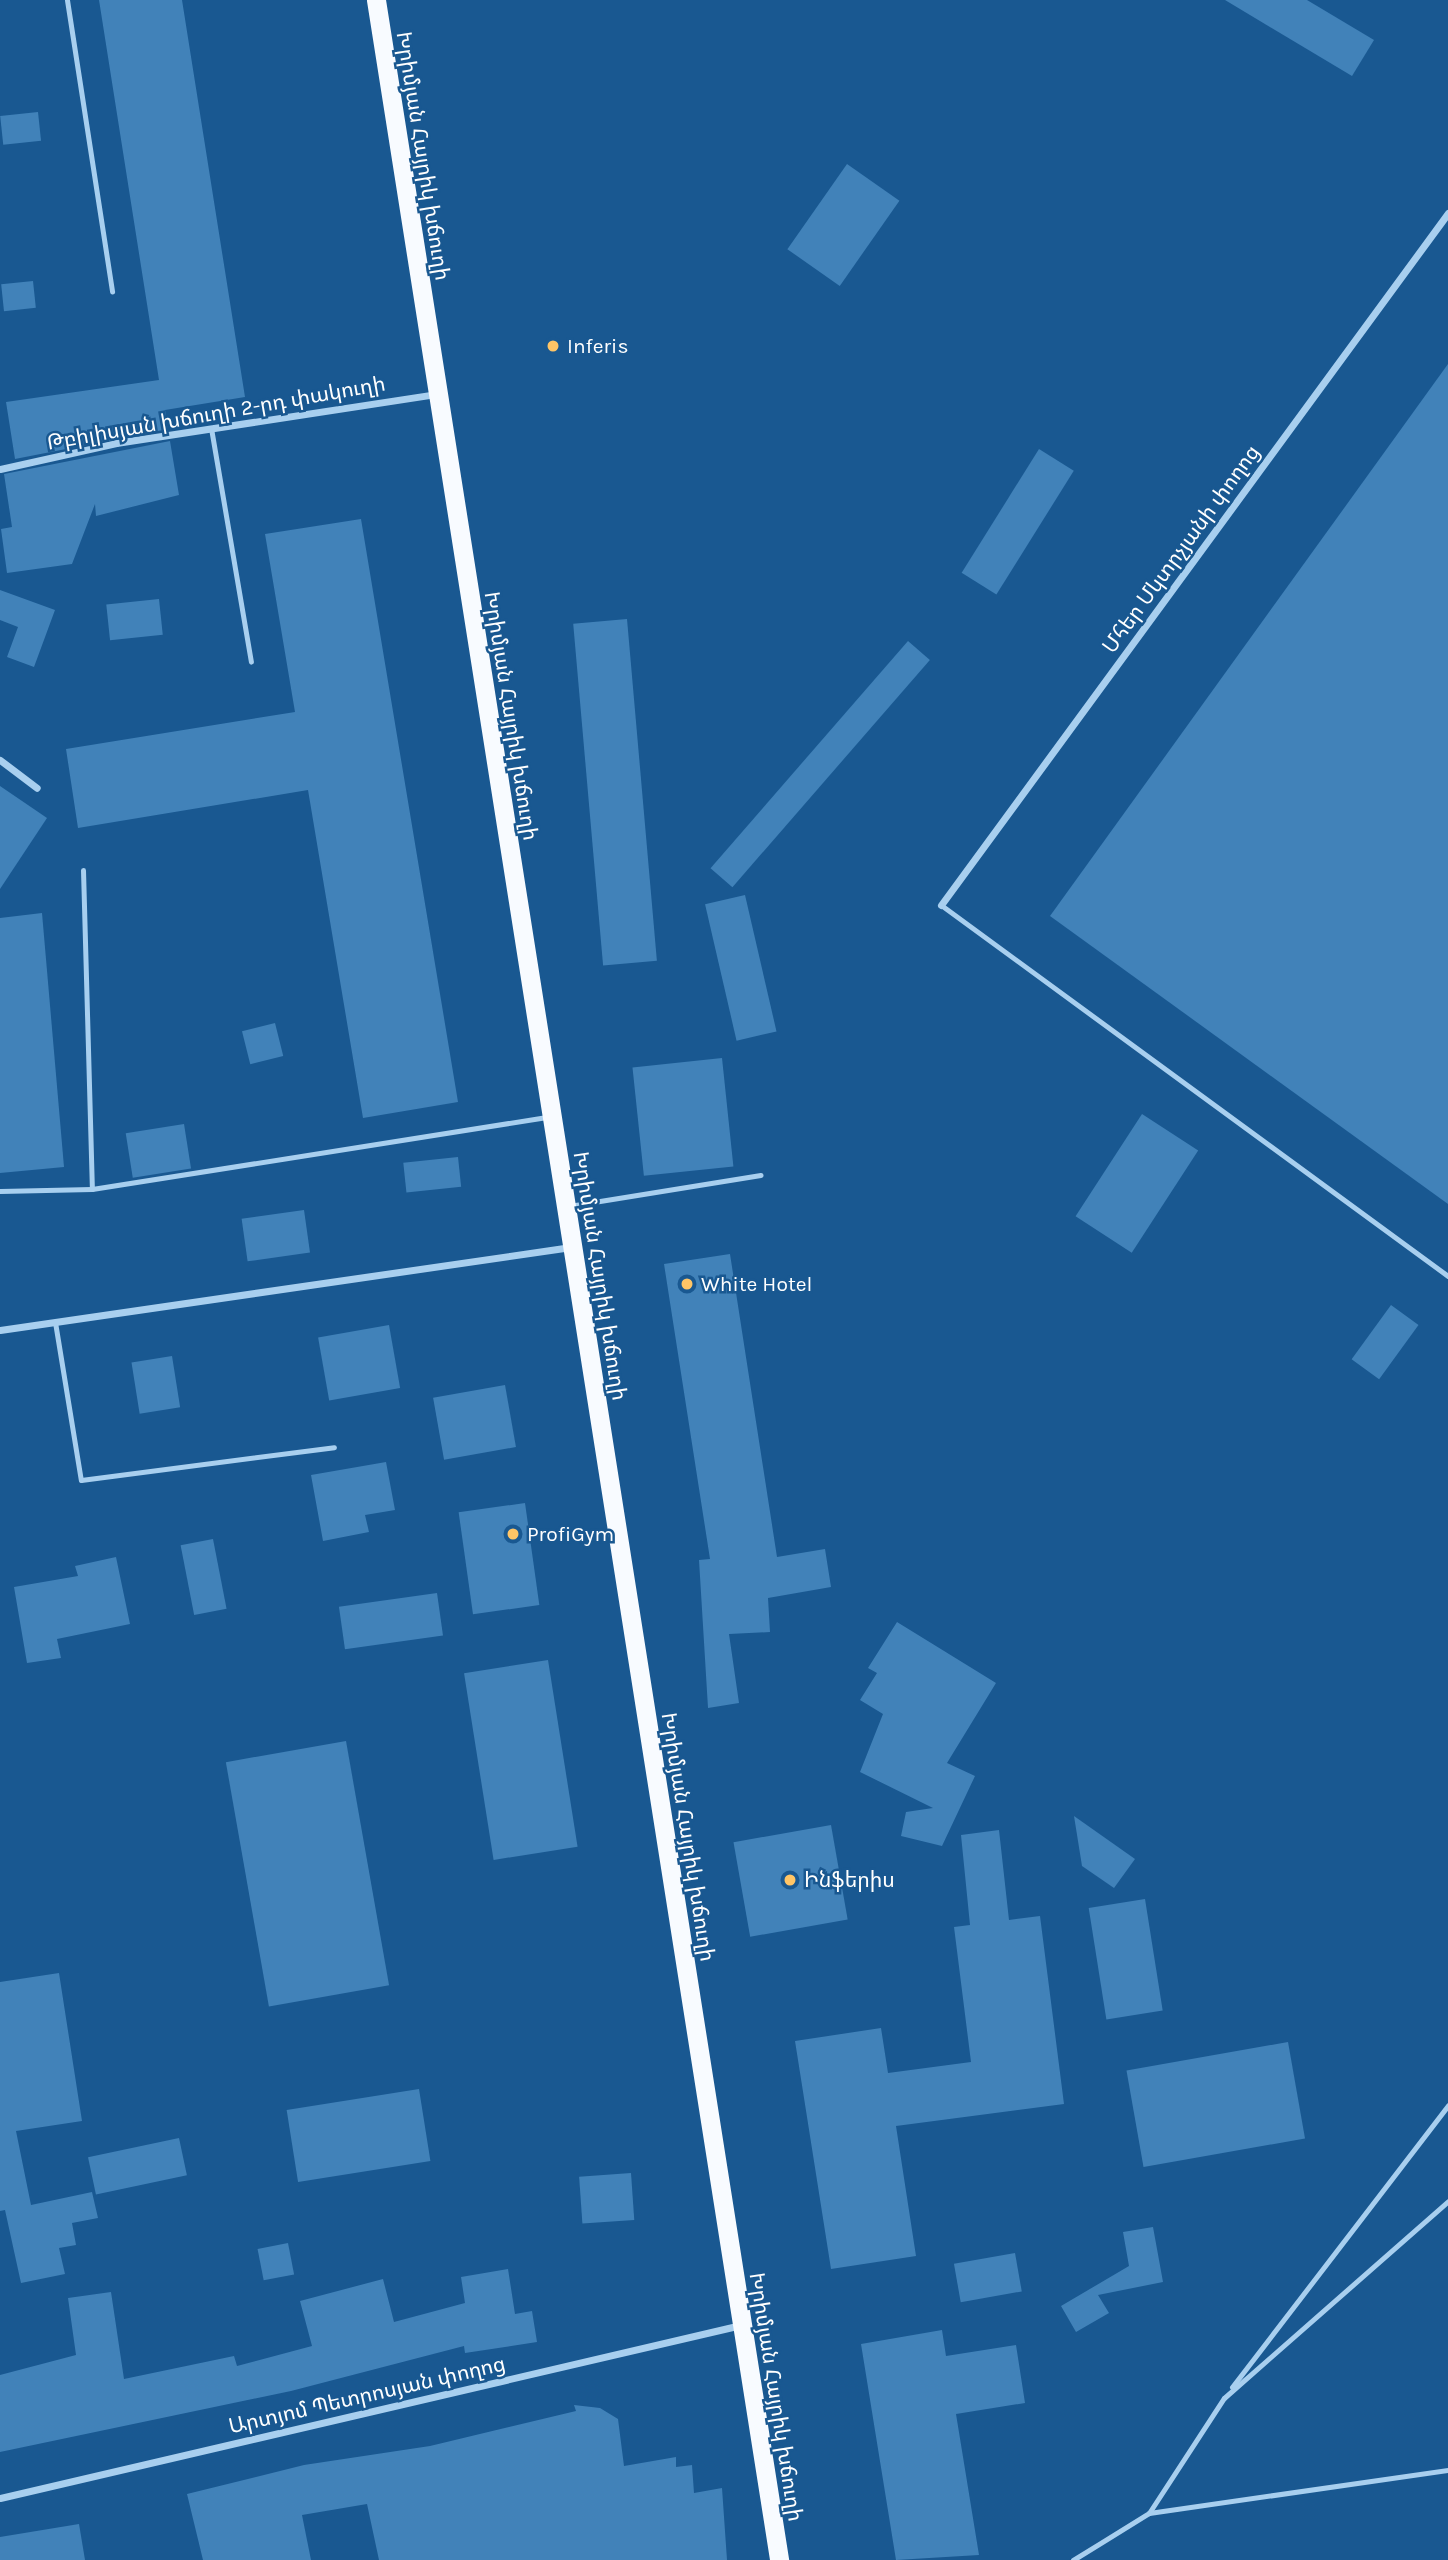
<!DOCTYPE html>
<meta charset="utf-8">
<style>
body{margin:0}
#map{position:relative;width:1448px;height:2560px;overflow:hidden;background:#195891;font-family:Karla,"Noto Sans Armenian",sans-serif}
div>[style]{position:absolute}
.building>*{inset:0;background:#4182b9;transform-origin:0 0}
.service>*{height:5px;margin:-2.5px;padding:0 2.5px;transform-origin:2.5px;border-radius:2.5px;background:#a8cfef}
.minor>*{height:7px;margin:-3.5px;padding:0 3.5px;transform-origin:3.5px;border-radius:3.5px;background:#a8cfef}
.trunk>*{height:19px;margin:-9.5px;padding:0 9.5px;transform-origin:9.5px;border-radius:9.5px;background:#f8fbff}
.dots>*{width:19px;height:19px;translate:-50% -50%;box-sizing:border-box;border:4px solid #195891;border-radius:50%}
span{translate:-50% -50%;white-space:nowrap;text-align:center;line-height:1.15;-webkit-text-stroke:5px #195891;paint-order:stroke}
.street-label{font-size:21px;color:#fff}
.poi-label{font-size:21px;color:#fff}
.left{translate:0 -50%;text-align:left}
</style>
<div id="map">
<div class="building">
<i style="clip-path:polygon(99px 0,182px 0,245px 397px,165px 410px,168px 429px,15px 459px,6px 402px,159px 380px)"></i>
<i style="clip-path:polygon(1225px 0,1307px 0,1374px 40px,1352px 76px)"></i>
<i style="left:38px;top:112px;width:29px;height:38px;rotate:84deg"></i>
<i style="left:847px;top:164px;width:64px;height:104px;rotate:35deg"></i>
<i style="left:33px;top:281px;width:27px;height:32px;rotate:84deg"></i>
<i style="clip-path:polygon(1448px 364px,1448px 1204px,1050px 916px)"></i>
<i style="clip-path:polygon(170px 441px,179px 495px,96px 516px,95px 504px,72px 564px,7px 573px,1px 529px,12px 527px,4px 474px)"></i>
<i style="left:1039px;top:449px;width:41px;height:146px;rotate:32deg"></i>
<i style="clip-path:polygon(361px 519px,458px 1102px,363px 1118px,308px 790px,78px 828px,66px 749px,295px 712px,265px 534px)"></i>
<i style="clip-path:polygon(0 590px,55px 610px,34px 667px,7px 657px,18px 627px,0 620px)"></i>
<i style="left:159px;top:599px;width:36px;height:53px;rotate:84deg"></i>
<i style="left:627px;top:619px;width:343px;height:54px;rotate:85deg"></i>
<i style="left:908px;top:641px;width:29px;height:301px;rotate:41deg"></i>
<i style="clip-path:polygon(0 786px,47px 818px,0 889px)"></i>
<i style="left:745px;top:895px;width:140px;height:41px;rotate:77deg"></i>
<i style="clip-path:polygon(42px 913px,64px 1167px,0 1173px,0 918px)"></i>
<i style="left:275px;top:1023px;width:34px;height:34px;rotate:76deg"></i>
<i style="left:722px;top:1058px;width:109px;height:90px;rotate:84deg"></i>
<i style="left:1142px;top:1114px;width:67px;height:122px;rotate:33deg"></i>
<i style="left:184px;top:1124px;width:45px;height:59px;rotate:81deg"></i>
<i style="left:458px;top:1157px;width:30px;height:55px;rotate:84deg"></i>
<i style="left:304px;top:1210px;width:43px;height:63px;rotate:82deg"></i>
<i style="clip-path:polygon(730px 1254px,777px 1557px,825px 1549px,831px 1587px,768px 1598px,770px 1632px,729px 1634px,739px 1703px,708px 1708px,699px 1560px,710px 1559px,664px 1264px)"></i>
<i style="left:1391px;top:1305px;width:34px;height:67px;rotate:36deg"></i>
<i style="left:389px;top:1325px;width:64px;height:72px;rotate:80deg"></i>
<i style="left:172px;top:1356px;width:52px;height:41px;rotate:81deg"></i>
<i style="left:505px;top:1385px;width:63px;height:73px;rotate:80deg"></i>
<i style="clip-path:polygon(386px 1462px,395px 1510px,365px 1515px,369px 1532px,323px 1541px,311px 1475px)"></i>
<i style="left:525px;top:1503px;width:103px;height:67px;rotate:82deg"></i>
<i style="left:213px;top:1539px;width:71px;height:33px;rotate:79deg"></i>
<i style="clip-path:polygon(116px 1557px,130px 1624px,57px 1639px,61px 1658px,27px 1663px,14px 1587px,78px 1576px,75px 1566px)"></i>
<i style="left:437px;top:1593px;width:43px;height:99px;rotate:82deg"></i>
<i style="clip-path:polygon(897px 1622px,996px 1683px,947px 1763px,975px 1776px,942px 1846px,901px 1836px,906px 1812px,933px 1808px,860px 1772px,883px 1714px,860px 1700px,877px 1673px,868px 1668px)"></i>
<i style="left:548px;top:1660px;width:189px;height:85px;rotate:81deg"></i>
<i style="left:346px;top:1741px;width:248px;height:122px;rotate:80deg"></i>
<i style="clip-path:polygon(1074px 1816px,1135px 1859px,1114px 1888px,1082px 1866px)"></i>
<i style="left:831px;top:1825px;width:96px;height:99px;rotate:80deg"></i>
<i style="clip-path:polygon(999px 1830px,1009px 1920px,1040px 1916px,1064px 2104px,896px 2126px,916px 2256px,831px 2269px,795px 2041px,881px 2028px,888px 2073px,971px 2062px,954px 1927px,970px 1925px,961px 1835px)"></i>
<i style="left:1145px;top:1899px;width:113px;height:57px;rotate:81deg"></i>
<i style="clip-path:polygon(59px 1973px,82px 2121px,16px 2131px,31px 2205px,92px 2192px,98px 2218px,72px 2223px,76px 2245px,59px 2248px,65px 2274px,21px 2283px,5px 2210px,0 2211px,0 1982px)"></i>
<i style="left:1288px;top:2042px;width:98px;height:164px;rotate:80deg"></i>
<i style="left:419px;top:2089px;width:73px;height:134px;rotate:81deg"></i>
<i style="left:179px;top:2138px;width:38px;height:93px;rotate:78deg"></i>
<i style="left:631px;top:2173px;width:47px;height:52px;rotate:86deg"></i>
<i style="clip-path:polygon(1153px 2227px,1163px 2282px,1098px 2295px,1109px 2313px,1076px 2332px,1061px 2306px,1129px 2266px,1123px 2232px)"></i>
<i style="left:288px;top:2243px;width:32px;height:31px;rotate:79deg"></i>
<i style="left:1015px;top:2253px;width:39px;height:62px;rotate:80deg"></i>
<i style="clip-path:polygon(508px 2269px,515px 2314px,532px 2311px,537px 2342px,465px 2353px,464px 2346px,291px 2391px,0 2452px,0 2375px,76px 2355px,68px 2298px,111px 2292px,124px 2379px,234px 2356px,237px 2366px,312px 2346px,300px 2301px,383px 2279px,394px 2322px,465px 2303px,461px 2277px)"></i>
<i style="clip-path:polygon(942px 2330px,946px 2356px,1016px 2345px,1025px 2403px,956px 2414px,979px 2555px,896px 2560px,861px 2344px)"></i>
<i style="clip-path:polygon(574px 2405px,600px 2408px,618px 2419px,624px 2466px,676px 2457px,676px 2467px,692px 2465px,694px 2493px,722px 2488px,727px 2560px,379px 2560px,367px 2504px,302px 2515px,311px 2560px,203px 2560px,187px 2494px,304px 2465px,430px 2446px,576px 2411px)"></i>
<i style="clip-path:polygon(79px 2524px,85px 2560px,0 2560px,0 2537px)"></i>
</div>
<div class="service">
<i style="left:67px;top:0;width:295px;rotate:81.2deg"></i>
<i style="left:211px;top:428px;width:237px;rotate:80.3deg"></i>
<i style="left:83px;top:870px;width:319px;rotate:88.4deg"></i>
<i style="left:941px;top:905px;width:628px;rotate:36.2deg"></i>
<i style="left:0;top:1191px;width:92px;rotate:-1.2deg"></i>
<i style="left:92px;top:1189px;width:462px;rotate:-9deg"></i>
<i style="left:569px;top:1206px;width:194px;rotate:-9.2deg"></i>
<i style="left:55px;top:1322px;width:160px;rotate:80.7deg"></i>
<i style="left:81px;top:1480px;width:255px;rotate:-7.4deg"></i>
<i style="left:1232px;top:2387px;width:355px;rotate:-52.5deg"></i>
<i style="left:1149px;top:2513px;width:302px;rotate:-8.2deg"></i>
<i style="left:1073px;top:2560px;width:89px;rotate:-31.7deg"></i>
<i style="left:1149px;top:2513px;width:137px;rotate:-56.9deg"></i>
<i style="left:1224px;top:2398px;width:298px;rotate:-41.3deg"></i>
</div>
<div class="minor">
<i style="left:0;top:469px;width:119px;rotate:-12.6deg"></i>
<i style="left:116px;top:443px;width:325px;rotate:-8.7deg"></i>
<i style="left:0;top:760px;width:46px;rotate:37.1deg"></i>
<i style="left:941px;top:905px;width:858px;rotate:-53.77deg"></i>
<i style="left:0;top:1330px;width:577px;rotate:-8.27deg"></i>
<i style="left:0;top:2498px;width:761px;rotate:-13.14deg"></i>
</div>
<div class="trunk">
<i style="left:376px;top:0;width:2592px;rotate:81.05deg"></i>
</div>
<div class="dots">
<i style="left:553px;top:346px;background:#ffc566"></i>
<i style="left:687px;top:1284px;background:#ffc566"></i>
<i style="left:513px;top:1534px;background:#ffc566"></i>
<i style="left:790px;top:1880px;background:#ffc566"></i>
</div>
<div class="street-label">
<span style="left:423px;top:156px;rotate:81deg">Խրիմյան Հայրիկ խճուղի</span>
<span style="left:216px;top:413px;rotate:-10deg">Թբիլիսյան խճուղի 2-րդ փակուղի</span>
<span style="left:1181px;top:549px;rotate:-54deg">Մհեր Մկտրչյանի փողոց</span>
<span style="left:511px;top:716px;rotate:81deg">Խրիմյան Հայրիկ խճուղի</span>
<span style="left:600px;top:1276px;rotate:81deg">Խրիմյան Հայրիկ խճուղի</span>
<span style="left:688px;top:1837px;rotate:81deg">Խրիմյան Հայրիկ խճուղի</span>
<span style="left:367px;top:2395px;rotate:-13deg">Արտյոմ Պետրոսյան փողոց</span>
<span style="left:776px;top:2397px;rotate:81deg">Խրիմյան Հայրիկ խճուղի</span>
</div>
<div class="poi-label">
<span class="left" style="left:567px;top:346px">Inferis</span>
<span class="left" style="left:701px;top:1284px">White Hotel</span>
<span class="left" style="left:527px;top:1534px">ProfiGym</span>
<span class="left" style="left:804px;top:1880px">Ինֆերիս</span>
</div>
</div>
